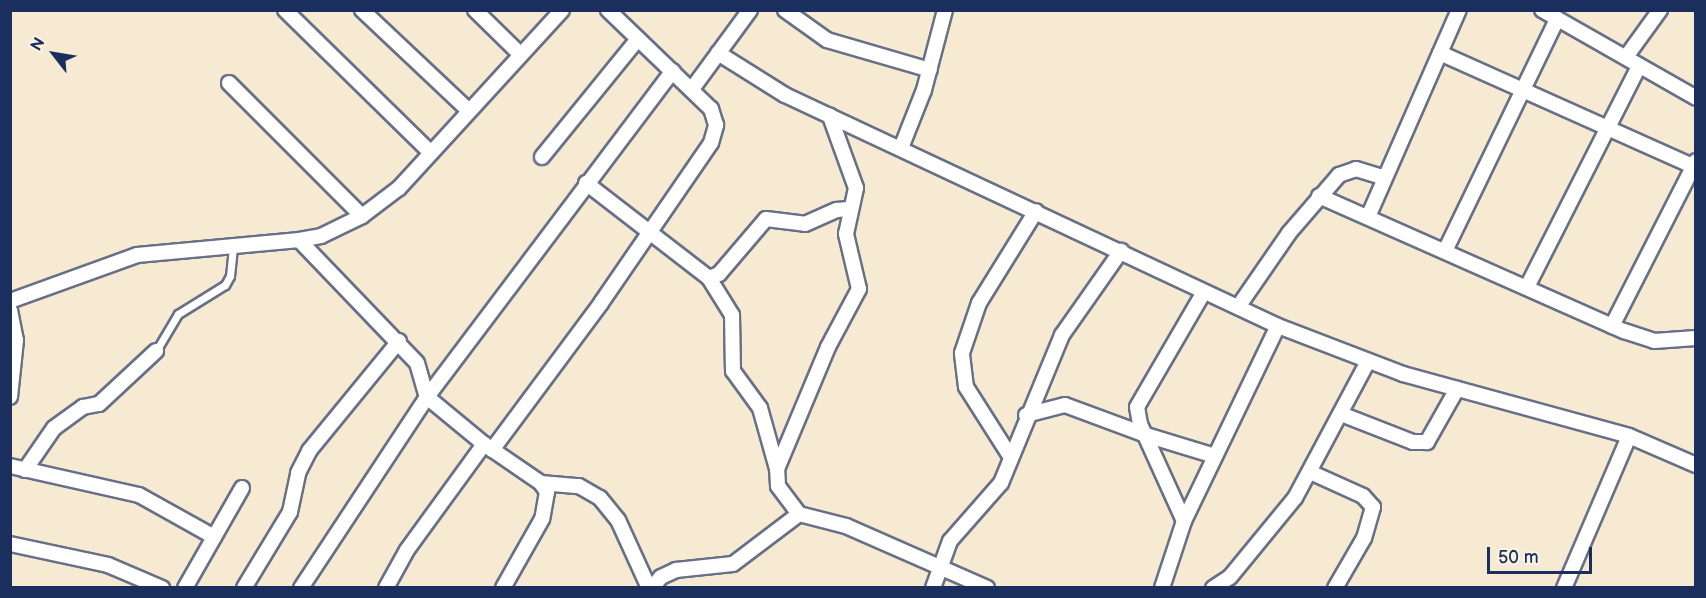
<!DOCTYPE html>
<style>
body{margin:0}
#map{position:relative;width:1706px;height:598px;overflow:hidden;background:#f6ead2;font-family:"Balsamiq Sans",sans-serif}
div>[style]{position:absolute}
.roads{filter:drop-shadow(2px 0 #687087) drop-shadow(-2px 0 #687087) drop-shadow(0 2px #687087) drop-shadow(0 -2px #687087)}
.service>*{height:7px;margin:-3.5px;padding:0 3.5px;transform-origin:3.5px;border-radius:3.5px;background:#fff}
.minor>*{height:14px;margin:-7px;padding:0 7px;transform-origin:7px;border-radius:7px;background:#fff}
span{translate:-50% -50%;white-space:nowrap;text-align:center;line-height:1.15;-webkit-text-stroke:4.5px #fcf5e5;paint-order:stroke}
.frame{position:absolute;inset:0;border:12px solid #1b2f5e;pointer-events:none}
.north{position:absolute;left:24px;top:24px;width:60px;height:60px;-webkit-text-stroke:4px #fcf5e5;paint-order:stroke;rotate:301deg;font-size:16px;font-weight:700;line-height:24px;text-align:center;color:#1b2f5e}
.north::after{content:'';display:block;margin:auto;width:21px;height:27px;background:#1b2f5e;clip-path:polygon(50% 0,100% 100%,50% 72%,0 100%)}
.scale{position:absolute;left:1487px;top:547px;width:105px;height:27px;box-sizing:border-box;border:3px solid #1b2f5e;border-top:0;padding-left:8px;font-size:18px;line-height:21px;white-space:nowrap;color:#1b2f5e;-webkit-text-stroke:4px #fcf5e5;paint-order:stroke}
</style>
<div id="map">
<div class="roads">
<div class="service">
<i style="left:156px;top:351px;width:43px;rotate:-59.3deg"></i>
<i style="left:178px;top:314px;width:55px;rotate:-31.7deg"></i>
<i style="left:225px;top:285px;width:10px;rotate:-61deg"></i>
<i style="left:230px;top:276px;width:30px;rotate:-84deg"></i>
</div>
<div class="minor">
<i style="left:285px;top:10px;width:204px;rotate:44.4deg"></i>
<i style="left:362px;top:10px;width:147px;rotate:43.3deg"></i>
<i style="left:475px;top:10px;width:64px;rotate:44.4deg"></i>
<i style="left:785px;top:10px;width:52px;rotate:35.5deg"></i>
<i style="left:827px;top:40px;width:107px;rotate:16.2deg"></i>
<i style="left:1542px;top:10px;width:177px;rotate:29.7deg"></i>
<i style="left:718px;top:53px;width:79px;rotate:32.1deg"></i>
<i style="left:785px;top:95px;width:544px;rotate:25.11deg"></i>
<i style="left:1278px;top:326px;width:134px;rotate:21deg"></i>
<i style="left:1403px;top:374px;width:234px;rotate:15.3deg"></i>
<i style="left:1629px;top:436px;width:73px;rotate:23.4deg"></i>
<i style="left:1440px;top:53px;width:277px;rotate:24.1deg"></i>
<i style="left:1626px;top:57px;width:58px;rotate:-54.1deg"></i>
<i style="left:229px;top:83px;width:188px;rotate:45deg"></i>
<i style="left:692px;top:89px;width:98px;rotate:-53.7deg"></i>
<i style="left:901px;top:148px;width:62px;rotate:-68.4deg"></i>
<i style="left:924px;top:90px;width:83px;rotate:-75.3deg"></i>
<i style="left:542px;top:157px;width:152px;rotate:-50.9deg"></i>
<i style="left:586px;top:183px;width:155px;rotate:37.7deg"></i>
<i style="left:709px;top:278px;width:44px;rotate:58.1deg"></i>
<i style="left:732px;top:315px;width:56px;rotate:89deg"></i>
<i style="left:733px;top:371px;width:46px;rotate:53.9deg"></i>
<i style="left:760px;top:408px;width:63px;rotate:74.4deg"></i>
<i style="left:1319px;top:196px;width:334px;rotate:23.9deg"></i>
<i style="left:1624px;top:331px;width:32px;rotate:18deg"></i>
<i style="left:1654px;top:341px;width:42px;rotate:-4.1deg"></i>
<i style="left:1368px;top:217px;width:226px;rotate:-66.3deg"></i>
<i style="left:299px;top:240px;width:170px;rotate:46.2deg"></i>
<i style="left:417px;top:363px;width:35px;rotate:74deg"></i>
<i style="left:427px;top:397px;width:74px;rotate:39.5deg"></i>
<i style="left:484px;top:444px;width:69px;rotate:34.4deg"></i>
<i style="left:541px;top:483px;width:11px;rotate:56deg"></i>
<i style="left:547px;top:492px;width:27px;rotate:100deg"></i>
<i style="left:542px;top:519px;width:79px;rotate:119.5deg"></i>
<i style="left:1445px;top:251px;width:258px;rotate:-64.2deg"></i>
<i style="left:709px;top:278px;width:11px;rotate:-22deg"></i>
<i style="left:719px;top:274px;width:72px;rotate:-49.5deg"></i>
<i style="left:766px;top:219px;width:39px;rotate:7deg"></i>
<i style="left:805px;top:224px;width:35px;rotate:-24deg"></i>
<i style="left:837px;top:210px;width:12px;rotate:-5deg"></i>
<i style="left:1527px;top:287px;width:248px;rotate:-63.1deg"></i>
<i style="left:10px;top:301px;width:135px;rotate:-19.9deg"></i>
<i style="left:137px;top:255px;width:163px;rotate:-5.3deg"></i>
<i style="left:299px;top:240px;width:22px;rotate:-10deg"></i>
<i style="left:321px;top:236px;width:46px;rotate:-26deg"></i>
<i style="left:362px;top:216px;width:46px;rotate:-37.1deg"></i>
<i style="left:399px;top:188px;width:241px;rotate:-47.5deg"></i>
<i style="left:1238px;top:307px;width:90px;rotate:-55.4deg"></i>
<i style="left:1289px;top:233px;width:77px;rotate:-49.2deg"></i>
<i style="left:1339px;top:175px;width:18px;rotate:-19deg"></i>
<i style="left:1356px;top:169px;width:30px;rotate:17deg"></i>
<i style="left:10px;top:310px;width:31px;rotate:79deg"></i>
<i style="left:16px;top:340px;width:57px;rotate:96deg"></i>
<i style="left:1612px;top:326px;width:185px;rotate:-63deg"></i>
<i style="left:1341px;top:414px;width:77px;rotate:21.3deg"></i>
<i style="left:1413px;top:442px;width:14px"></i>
<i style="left:1427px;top:442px;width:61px;rotate:-60.5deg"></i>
<i style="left:1026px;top:415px;width:40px;rotate:-14.4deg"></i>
<i style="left:1065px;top:405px;width:86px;rotate:20.3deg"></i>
<i style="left:1146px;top:435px;width:72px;rotate:16.9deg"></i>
<i style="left:492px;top:450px;width:183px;rotate:-53.4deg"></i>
<i style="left:601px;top:303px;width:194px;rotate:-55.5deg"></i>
<i style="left:711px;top:143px;width:19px;rotate:-74deg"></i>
<i style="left:716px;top:125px;width:17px;rotate:-107deg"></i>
<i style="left:711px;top:109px;width:143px;rotate:-136.1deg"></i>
<i style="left:1010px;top:456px;width:82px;rotate:-122.5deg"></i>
<i style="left:966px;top:387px;width:34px;rotate:-97deg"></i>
<i style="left:962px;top:353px;width:53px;rotate:-71.2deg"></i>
<i style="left:979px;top:303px;width:108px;rotate:-58.2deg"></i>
<i style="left:10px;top:466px;width:132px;rotate:12.7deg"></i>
<i style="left:139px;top:495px;width:86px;rotate:29.2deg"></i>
<i style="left:25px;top:470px;width:51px;rotate:-55.4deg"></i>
<i style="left:54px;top:428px;width:36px;rotate:-36deg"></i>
<i style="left:83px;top:407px;width:16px;rotate:-11deg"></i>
<i style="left:99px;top:404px;width:78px;rotate:-42.9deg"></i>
<i style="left:1310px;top:472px;width:58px;rotate:24.4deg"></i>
<i style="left:1363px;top:496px;width:15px;rotate:48deg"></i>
<i style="left:1373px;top:507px;width:32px;rotate:106deg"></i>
<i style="left:1364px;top:538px;width:58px;rotate:120.1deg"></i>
<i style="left:541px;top:483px;width:38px;rotate:5deg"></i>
<i style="left:579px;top:486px;width:24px;rotate:30deg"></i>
<i style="left:600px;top:498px;width:28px;rotate:51deg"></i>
<i style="left:618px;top:520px;width:75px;rotate:65.5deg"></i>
<i style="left:799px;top:514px;width:35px;rotate:-127deg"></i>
<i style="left:778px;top:486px;width:17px;rotate:-93deg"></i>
<i style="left:777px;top:469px;width:132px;rotate:-67.3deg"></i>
<i style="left:828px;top:347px;width:66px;rotate:-61.9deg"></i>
<i style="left:859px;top:289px;width:57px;rotate:-103.3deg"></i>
<i style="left:846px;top:234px;width:47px;rotate:-77.7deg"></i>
<i style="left:856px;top:188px;width:77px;rotate:-109.9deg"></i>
<i style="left:1184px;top:521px;width:107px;rotate:-114.4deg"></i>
<i style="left:1140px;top:424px;width:17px;rotate:-100deg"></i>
<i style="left:1137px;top:407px;width:133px;rotate:-59.8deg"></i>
<i style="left:10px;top:544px;width:100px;rotate:12.1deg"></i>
<i style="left:108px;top:565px;width:59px;rotate:23.1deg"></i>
<i style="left:185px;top:588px;width:115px;rotate:-60.3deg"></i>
<i style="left:244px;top:588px;width:89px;rotate:-58.8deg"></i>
<i style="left:290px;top:512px;width:40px;rotate:-78deg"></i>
<i style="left:298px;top:473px;width:25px;rotate:-63deg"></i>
<i style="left:309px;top:451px;width:142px;rotate:-50.7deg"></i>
<i style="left:301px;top:588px;width:229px;rotate:-56.6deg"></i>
<i style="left:427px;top:397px;width:408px;rotate:-53deg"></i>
<i style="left:386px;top:588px;width:43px;rotate:-61.1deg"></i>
<i style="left:407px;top:550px;width:131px;rotate:-54deg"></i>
<i style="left:652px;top:588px;width:14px;rotate:-51deg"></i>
<i style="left:661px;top:577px;width:17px;rotate:-25deg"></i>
<i style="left:676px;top:570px;width:57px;rotate:-6deg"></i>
<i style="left:733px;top:564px;width:83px;rotate:-37.1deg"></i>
<i style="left:799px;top:514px;width:49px;rotate:14.3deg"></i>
<i style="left:846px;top:526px;width:154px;rotate:23.7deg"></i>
<i style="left:933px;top:588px;width:50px;rotate:-70.1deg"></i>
<i style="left:950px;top:541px;width:77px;rotate:-48.7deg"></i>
<i style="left:1001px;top:483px;width:160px;rotate:-67.6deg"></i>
<i style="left:1062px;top:335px;width:103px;rotate:-54.9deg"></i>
<i style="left:1162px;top:588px;width:71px;rotate:-71.8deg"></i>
<i style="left:1184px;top:521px;width:216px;rotate:-64.3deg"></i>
<i style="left:1213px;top:588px;width:20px;rotate:-33deg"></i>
<i style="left:1230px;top:577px;width:102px;rotate:-50.6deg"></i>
<i style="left:1295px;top:498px;width:155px;rotate:-61.9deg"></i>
<i style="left:1564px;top:588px;width:165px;rotate:-66.8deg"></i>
</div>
</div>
<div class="frame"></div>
<div class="north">N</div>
<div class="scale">50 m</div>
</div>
